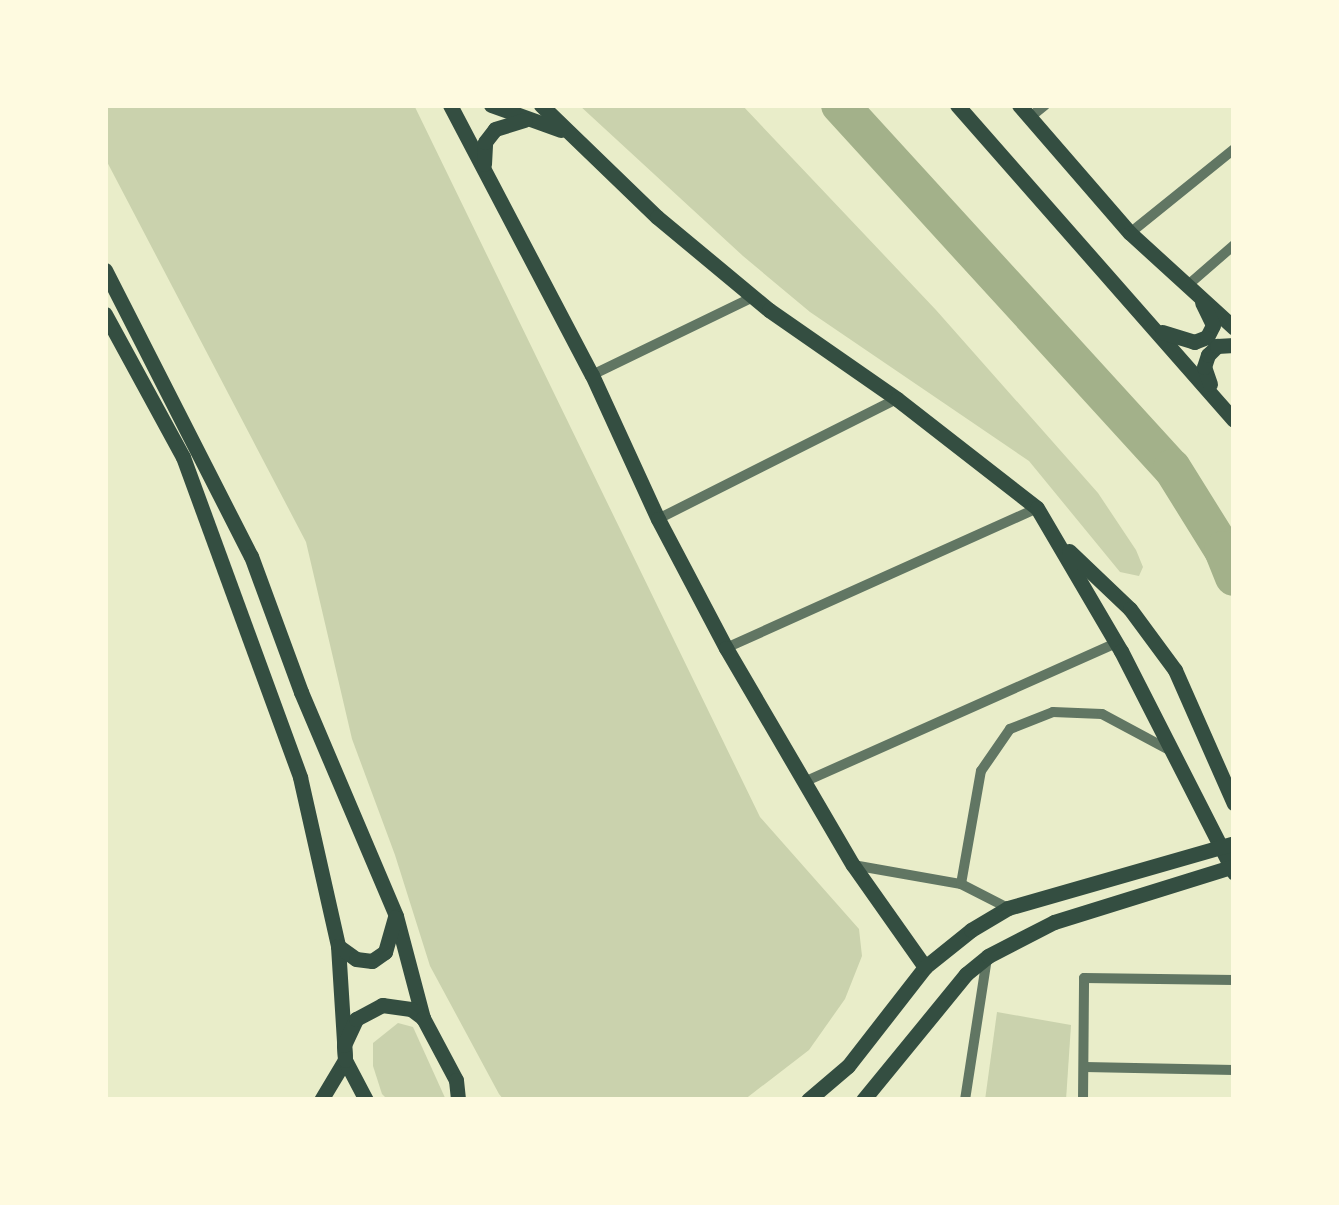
<!DOCTYPE html>
<style>
body{margin:0}
#map{position:relative;width:1339px;height:1205px;overflow:hidden;background:#e9edc9;font-family:"Titillium Web",sans-serif}
div>[style]{position:absolute}
.green>*{inset:0;background:#cad2ad}
.river>*{height:38px;margin:-19px;padding:0 19px;transform-origin:19px;border-radius:19px;background:#a3b18a}
.minor>*{height:10px;margin:-5px;padding:0 5px;transform-origin:5px;border-radius:5px;background:#617663}
.secondary>*{height:15px;margin:-7.5px;padding:0 7.5px;transform-origin:7.5px;border-radius:7.5px;background:#344e41}
span{translate:-50% -50%;white-space:nowrap;text-align:center;line-height:1.15;-webkit-text-stroke:9px #fefae0;paint-order:stroke}
.frame{position:absolute;inset:0;border:108px solid #fefae0;pointer-events:none}
</style>
<div id="map">
<div class="green">
<i style="clip-path:polygon(105px 105px,414px 105px,760px 817px,859px 929px,862px 956px,845px 999px,809px 1050px,744px 1100px,504px 1100px,499px 1094px,430px 966px,395px 855px,352px 739px,306px 542px,105px 158px)"></i>
<i style="clip-path:polygon(579px 105px,742px 105px,936px 310px,1098px 493px,1136px 550px,1143px 567px,1139px 576px,1120px 572px,1029px 461px,810px 312px,743px 256px)"></i>
<i style="clip-path:polygon(997px 1012px,1071px 1025px,1066px 1100px,985px 1100px)"></i>
<i style="clip-path:polygon(398px 1023px,413px 1027px,446px 1100px,388px 1100px,382px 1094px,373px 1066px,373px 1043px)"></i>
</div>
<div class="river">
<i style="left:840px;top:105px;width:492px;rotate:47.6deg"></i>
<i style="left:1172px;top:468px;width:97px;rotate:58.1deg"></i>
<i style="left:1223px;top:550px;width:29px;rotate:68deg"></i>
</div>
<div class="minor">
<i style="left:1029px;top:118px;width:21px;rotate:-39deg"></i>
<i style="left:1130px;top:233px;width:134px;rotate:-38.9deg"></i>
<i style="left:1188px;top:285px;width:61px;rotate:-41deg"></i>
<i style="left:592px;top:375px;width:179px;rotate:-25.8deg"></i>
<i style="left:658px;top:519px;width:267px;rotate:-26.7deg"></i>
<i style="left:726px;top:648px;width:341px;rotate:-24.2deg"></i>
<i style="left:804px;top:782px;width:342px;rotate:-24deg"></i>
<i style="left:853px;top:865px;width:110px;rotate:10deg"></i>
<i style="left:961px;top:884px;width:53px;rotate:27.1deg"></i>
<i style="left:961px;top:884px;width:115px;rotate:-80deg"></i>
<i style="left:981px;top:771px;width:51px;rotate:-55.4deg"></i>
<i style="left:1010px;top:729px;width:46px;rotate:-21.6deg"></i>
<i style="left:1053px;top:712px;width:49px;rotate:2.3deg"></i>
<i style="left:1102px;top:714px;width:76px;rotate:28.2deg"></i>
<i style="left:1085px;top:1067px;width:149px;rotate:1.2deg"></i>
<i style="left:965px;top:1100px;width:144px;rotate:-81.2deg"></i>
<i style="left:1083px;top:1100px;width:122px;rotate:-89.5deg"></i>
<i style="left:1084px;top:978px;width:150px;rotate:0.8deg"></i>
</div>
<div class="secondary">
<i style="left:450px;top:105px;width:305px;rotate:62.3deg"></i>
<i style="left:592px;top:375px;width:158px;rotate:65.4deg"></i>
<i style="left:658px;top:519px;width:146px;rotate:62.2deg"></i>
<i style="left:726px;top:648px;width:251px;rotate:59.7deg"></i>
<i style="left:853px;top:865px;width:125px;rotate:54.8deg"></i>
<i style="left:491px;top:105px;width:74px;rotate:19.7deg"></i>
<i style="left:541px;top:105px;width:161px;rotate:44deg"></i>
<i style="left:657px;top:217px;width:146px;rotate:39.7deg"></i>
<i style="left:769px;top:310px;width:156px;rotate:34.8deg"></i>
<i style="left:897px;top:399px;width:177px;rotate:37.9deg"></i>
<i style="left:1037px;top:508px;width:166px;rotate:59.6deg"></i>
<i style="left:1121px;top:651px;width:249px;rotate:63deg"></i>
<i style="left:957px;top:105px;width:419px;rotate:48.7deg"></i>
<i style="left:1019px;top:105px;width:169px;rotate:49.1deg"></i>
<i style="left:1130px;top:233px;width:141px;rotate:42.4deg"></i>
<i style="left:484px;top:164px;width:22px;rotate:-87deg"></i>
<i style="left:485px;top:142px;width:16px;rotate:-52deg"></i>
<i style="left:495px;top:129px;width:31px;rotate:-17deg"></i>
<i style="left:105px;top:270px;width:321px;rotate:63deg"></i>
<i style="left:251px;top:556px;width:145px;rotate:69.8deg"></i>
<i style="left:301px;top:692px;width:243px;rotate:67deg"></i>
<i style="left:396px;top:916px;width:106px;rotate:75.2deg"></i>
<i style="left:105px;top:314px;width:163px;rotate:61.4deg"></i>
<i style="left:183px;top:457px;width:341px;rotate:69.9deg"></i>
<i style="left:300px;top:777px;width:173px;rotate:77.3deg"></i>
<i style="left:338px;top:946px;width:110px;rotate:86.4deg"></i>
<i style="left:1162px;top:332px;width:34px;rotate:17deg"></i>
<i style="left:1194px;top:342px;width:14px;rotate:-21deg"></i>
<i style="left:1207px;top:337px;width:13px;rotate:-63deg"></i>
<i style="left:1213px;top:325px;width:25px;rotate:-116deg"></i>
<i style="left:1210px;top:384px;width:18px;rotate:-109deg"></i>
<i style="left:1204px;top:367px;width:13px;rotate:-72deg"></i>
<i style="left:1208px;top:355px;width:13px;rotate:-45deg"></i>
<i style="left:1217px;top:346px;width:17px;rotate:-3deg"></i>
<i style="left:1069px;top:551px;width:84px;rotate:43.6deg"></i>
<i style="left:1130px;top:609px;width:76px;rotate:53.6deg"></i>
<i style="left:1175px;top:670px;width:146px;rotate:66.2deg"></i>
<i style="left:338px;top:946px;width:22px;rotate:36deg"></i>
<i style="left:356px;top:959px;width:16px;rotate:7deg"></i>
<i style="left:372px;top:961px;width:16px;rotate:-35deg"></i>
<i style="left:385px;top:952px;width:36px;rotate:-74deg"></i>
<i style="left:321px;top:1100px;width:47px;rotate:-59deg"></i>
<i style="left:366px;top:1100px;width:45px;rotate:-117.7deg"></i>
<i style="left:345px;top:1060px;width:15px;rotate:-94deg"></i>
<i style="left:344px;top:1045px;width:29px;rotate:-65deg"></i>
<i style="left:356px;top:1019px;width:30px;rotate:-28deg"></i>
<i style="left:382px;top:1005px;width:29px;rotate:8deg"></i>
<i style="left:411px;top:1009px;width:15px;rotate:37deg"></i>
<i style="left:423px;top:1018px;width:70px;rotate:62deg"></i>
<i style="left:456px;top:1080px;width:20px;rotate:84deg"></i>
<i style="left:808px;top:1100px;width:52px;rotate:-40.4deg"></i>
<i style="left:848px;top:1066px;width:125px;rotate:-52.1deg"></i>
<i style="left:925px;top:967px;width:59px;rotate:-38.8deg"></i>
<i style="left:971px;top:930px;width:43px;rotate:-30.7deg"></i>
<i style="left:1008px;top:908px;width:235px;rotate:-16deg"></i>
<i style="left:863px;top:1100px;width:163px;rotate:-50.7deg"></i>
<i style="left:966px;top:974px;width:28px;rotate:-39deg"></i>
<i style="left:988px;top:956px;width:74px;rotate:-27.3deg"></i>
<i style="left:1054px;top:922px;width:189px;rotate:-17.3deg"></i>
</div>
<div class="frame"></div>
</div>
